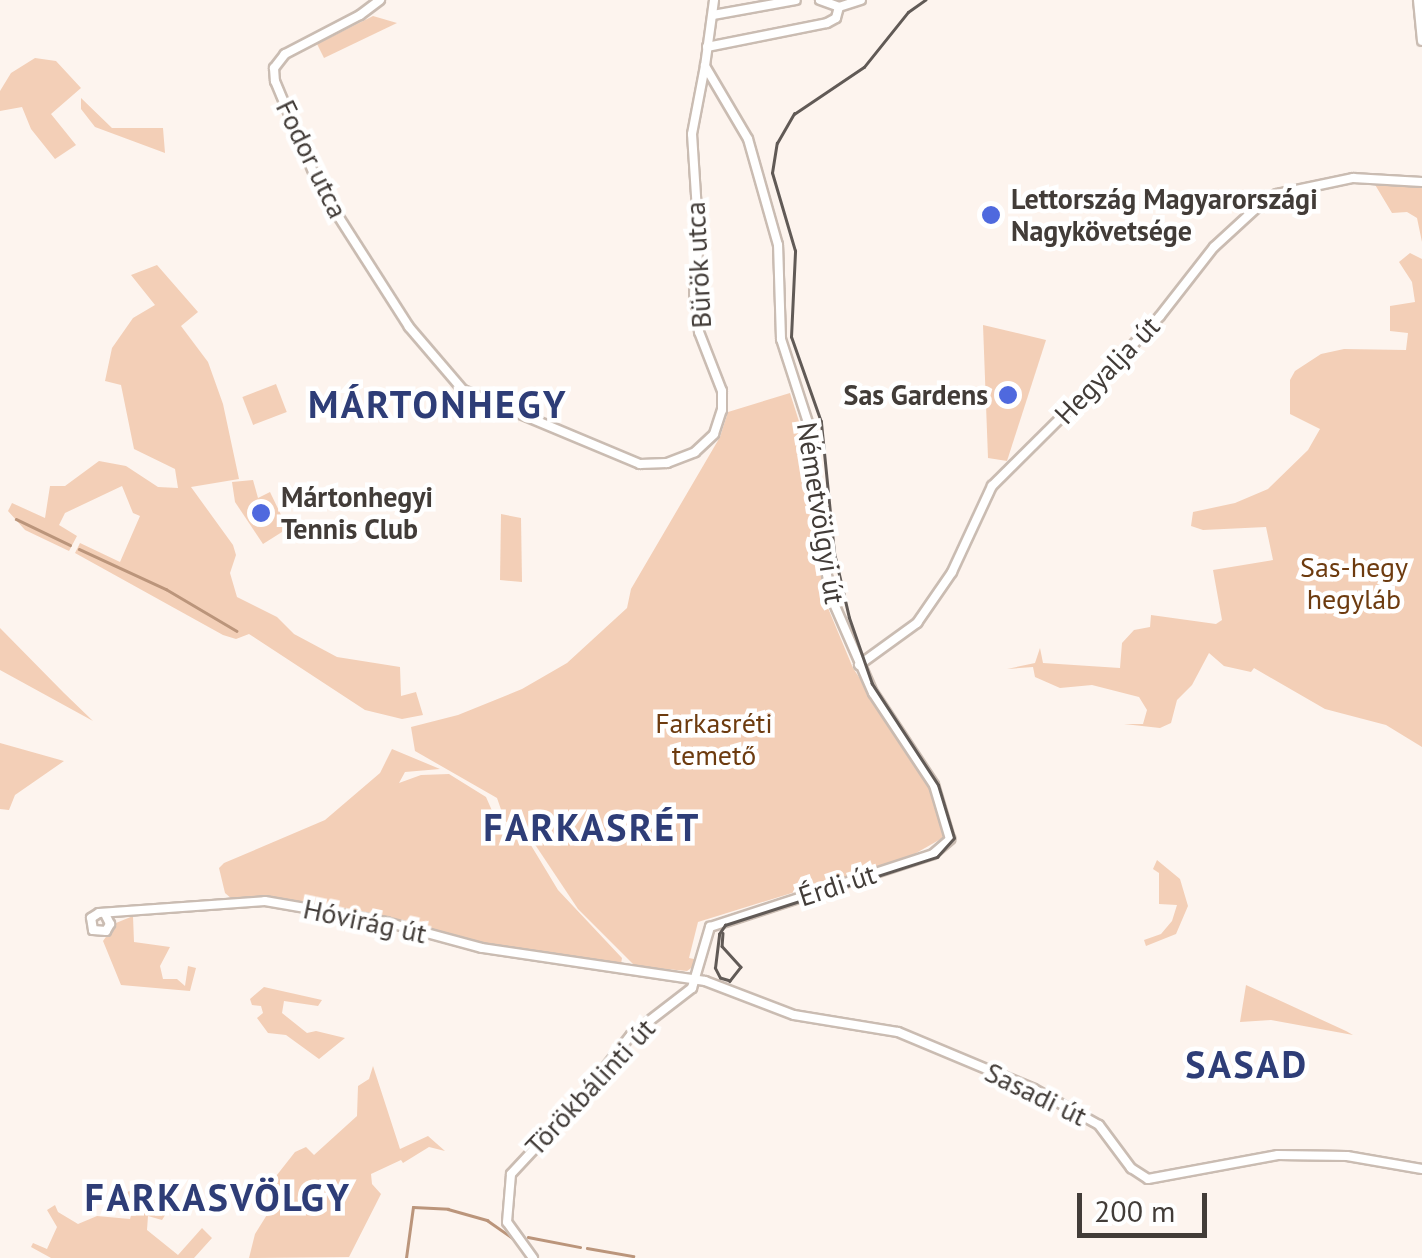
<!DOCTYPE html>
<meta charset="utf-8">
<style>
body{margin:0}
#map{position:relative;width:1422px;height:1258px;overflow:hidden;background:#fdf4ee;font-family:"PT Sans",sans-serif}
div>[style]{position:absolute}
.green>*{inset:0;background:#f3cfb7;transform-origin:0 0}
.stream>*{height:2.5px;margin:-1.25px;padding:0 1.25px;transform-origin:1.25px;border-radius:1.25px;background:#bb957b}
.roads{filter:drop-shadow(2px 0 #cabcb2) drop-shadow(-2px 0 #cabcb2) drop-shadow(0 2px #cabcb2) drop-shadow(0 -2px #cabcb2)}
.minor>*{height:8px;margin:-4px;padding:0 4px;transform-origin:4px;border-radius:4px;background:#fff}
.tram>*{height:2.5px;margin:-1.25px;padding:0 1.25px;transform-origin:1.25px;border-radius:1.25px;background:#615a56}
.dots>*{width:28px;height:28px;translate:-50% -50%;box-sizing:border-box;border:5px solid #fff;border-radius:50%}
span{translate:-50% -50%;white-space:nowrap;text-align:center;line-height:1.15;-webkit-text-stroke:9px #fff;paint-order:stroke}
.street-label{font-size:28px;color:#423c38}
.poi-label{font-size:28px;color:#423c38;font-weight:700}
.left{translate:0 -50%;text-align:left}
.right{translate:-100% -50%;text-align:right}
.park-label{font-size:28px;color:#6d3b0f}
.district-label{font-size:38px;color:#2e3d77;font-weight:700;letter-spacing:2.5px}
.scale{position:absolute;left:1077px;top:1193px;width:130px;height:45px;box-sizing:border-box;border:5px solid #423c38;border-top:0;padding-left:12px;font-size:30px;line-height:35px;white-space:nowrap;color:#423c38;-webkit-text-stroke:8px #fff;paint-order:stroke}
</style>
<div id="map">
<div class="green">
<i style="clip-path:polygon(373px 16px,397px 23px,324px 58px,317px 44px)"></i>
<i style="clip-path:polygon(35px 58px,56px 61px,81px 88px,51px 114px,76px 145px,55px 159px,31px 129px,22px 107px,0 111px,0 91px,11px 73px)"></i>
<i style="clip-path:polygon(81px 98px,112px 128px,163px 128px,165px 153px,95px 127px,81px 109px)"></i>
<i style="clip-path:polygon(1374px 183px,1422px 187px,1422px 242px,1417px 218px,1407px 212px,1392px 213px)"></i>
<i style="clip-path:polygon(1410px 253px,1422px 259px,1422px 747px,1386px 725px,1325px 709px,1254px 668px,1251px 672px,1224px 666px,1209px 653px,1192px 685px,1177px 700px,1171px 723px,1160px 728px,1124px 724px,1143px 724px,1147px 710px,1139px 697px,1092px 685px,1060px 688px,1035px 677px,1033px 667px,1007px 669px,1035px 663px,1040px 648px,1043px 663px,1120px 668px,1122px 643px,1134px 630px,1150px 627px,1151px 615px,1216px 624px,1222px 620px,1213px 570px,1273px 560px,1266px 527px,1203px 530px,1191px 526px,1193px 512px,1235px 503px,1268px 489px,1308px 450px,1320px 429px,1290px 414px,1290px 380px,1295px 371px,1321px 354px,1344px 349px,1406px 350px,1408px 333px,1390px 331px,1390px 306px,1415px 302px,1412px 282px,1399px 262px)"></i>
<i style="clip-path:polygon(157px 265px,198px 312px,181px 326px,208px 362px,223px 404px,239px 479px,191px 487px,233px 545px,236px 555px,230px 573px,237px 597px,277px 617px,294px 634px,337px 657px,400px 667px,401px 696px,416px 692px,423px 715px,402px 719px,365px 710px,249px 634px,236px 639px,223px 635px,75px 553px,80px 543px,120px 562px,140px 516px,133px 513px,122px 486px,65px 513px,59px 525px,77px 536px,69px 551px,25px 530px,8px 511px,12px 503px,45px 518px,50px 486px,65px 486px,99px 461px,126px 466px,158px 487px,178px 488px,175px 469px,134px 449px,121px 385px,105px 381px,112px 348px,133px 318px,155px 305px,131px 275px)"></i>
<i style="clip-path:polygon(983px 325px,1046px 340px,1007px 461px,988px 458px)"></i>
<i style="left:276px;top:384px;width:30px;height:36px;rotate:69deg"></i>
<i style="clip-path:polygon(790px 393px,803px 434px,814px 540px,828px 608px,853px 668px,928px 782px,946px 836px,911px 856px,698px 922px,689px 958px,694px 959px,694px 966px,687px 971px,635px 966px,578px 909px,528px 834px,505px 821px,497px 798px,415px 751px,411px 727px,458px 715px,522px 689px,567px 663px,627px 608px,631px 589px,720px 437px,728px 412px)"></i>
<i style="clip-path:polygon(253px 480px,258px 498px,270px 492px,283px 519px,282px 532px,263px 544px,235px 502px,232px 482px)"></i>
<i style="clip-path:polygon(501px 514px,521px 518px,522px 582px,500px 580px)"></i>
<i style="clip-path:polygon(0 628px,64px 693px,93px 721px,0 670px)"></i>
<i style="clip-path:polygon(0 743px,64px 761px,15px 795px,9px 810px,0 809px)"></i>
<i style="clip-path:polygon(392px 749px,440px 769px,405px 772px,399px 783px,421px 775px,449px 774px,486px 797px,497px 822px,529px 842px,558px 890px,622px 958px,621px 964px,488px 945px,281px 898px,232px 899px,225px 893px,219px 868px,224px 863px,325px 820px,380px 773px)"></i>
<i style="clip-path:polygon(1157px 860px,1180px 879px,1188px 906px,1176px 934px,1146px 946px,1144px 940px,1161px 934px,1172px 921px,1177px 905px,1159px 904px,1159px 873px,1153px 869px)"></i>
<i style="clip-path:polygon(133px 916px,134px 942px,170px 947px,160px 966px,163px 979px,177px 979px,185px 986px,188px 966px,196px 968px,190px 991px,121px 985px,103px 941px,116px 923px)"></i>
<i style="clip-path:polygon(1246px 985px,1346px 1031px,1353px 1035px,1271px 1020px,1240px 1022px)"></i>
<i style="clip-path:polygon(264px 987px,322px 1000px,318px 1006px,284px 1001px,282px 1013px,307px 1033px,316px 1031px,345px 1038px,319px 1059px,286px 1035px,268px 1033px,257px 1018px,263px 1013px,261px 1006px,252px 1005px,250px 999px)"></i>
<i style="clip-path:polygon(373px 1066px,400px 1149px,428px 1136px,445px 1151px,429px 1147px,403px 1163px,401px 1160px,371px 1174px,372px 1184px,381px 1194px,349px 1257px,249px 1258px,255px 1234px,283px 1189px,273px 1180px,295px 1152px,306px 1147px,314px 1155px,357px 1116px,358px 1086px,369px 1079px)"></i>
<i style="clip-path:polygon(129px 1191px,169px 1209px,162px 1220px,148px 1216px,147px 1230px,178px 1255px,202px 1228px,212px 1238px,194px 1258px,51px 1258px,31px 1247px,33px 1243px,47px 1249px,57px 1227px,47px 1210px,55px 1205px,58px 1212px,78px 1224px,97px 1216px,130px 1219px,134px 1206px,118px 1200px)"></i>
</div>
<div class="stream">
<i style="left:16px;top:519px;width:60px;rotate:25.7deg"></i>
<i style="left:79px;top:549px;width:96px;rotate:24.7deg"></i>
<i style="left:166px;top:589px;width:82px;rotate:30.6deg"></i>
<i style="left:528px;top:1237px;width:53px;rotate:10.9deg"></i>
<i style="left:587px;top:1248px;width:47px;rotate:9.9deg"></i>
<i style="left:406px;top:1258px;width:51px;rotate:-82.2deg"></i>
<i style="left:413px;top:1207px;width:35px;rotate:3deg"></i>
<i style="left:448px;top:1209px;width:41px;rotate:15.8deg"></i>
<i style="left:487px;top:1220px;width:32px;rotate:35deg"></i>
</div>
<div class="roads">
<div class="minor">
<i style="left:380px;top:0;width:25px;rotate:143deg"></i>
<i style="left:360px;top:15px;width:85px;rotate:152.5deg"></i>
<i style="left:285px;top:54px;width:18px;rotate:128deg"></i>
<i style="left:274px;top:68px;width:13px;rotate:86deg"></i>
<i style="left:275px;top:81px;width:114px;rotate:67.3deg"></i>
<i style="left:319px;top:186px;width:167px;rotate:57.4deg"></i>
<i style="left:409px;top:327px;width:83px;rotate:49.4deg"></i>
<i style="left:463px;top:390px;width:192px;rotate:22.7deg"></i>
<i style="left:640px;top:464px;width:27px;rotate:-2deg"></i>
<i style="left:667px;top:463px;width:30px;rotate:-21deg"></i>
<i style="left:695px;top:452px;width:26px;rotate:-43deg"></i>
<i style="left:714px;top:434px;width:25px;rotate:-72deg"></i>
<i style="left:722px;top:410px;width:19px;rotate:-90deg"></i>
<i style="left:722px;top:391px;width:63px;rotate:-111.3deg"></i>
<i style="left:699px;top:332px;width:38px;rotate:-97deg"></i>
<i style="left:694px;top:294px;width:52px;rotate:-84.5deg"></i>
<i style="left:699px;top:242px;width:108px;rotate:-93.7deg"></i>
<i style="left:692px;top:134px;width:69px;rotate:-79.2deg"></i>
<i style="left:820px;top:0;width:20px;rotate:20deg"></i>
<i style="left:1418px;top:0;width:41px;rotate:84.4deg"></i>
<i style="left:839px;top:7px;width:23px;rotate:-18deg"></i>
<i style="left:713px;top:15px;width:84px;rotate:-10.2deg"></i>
<i style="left:707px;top:47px;width:122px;rotate:-11.3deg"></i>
<i style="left:827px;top:23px;width:10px;rotate:-29deg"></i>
<i style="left:836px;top:18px;width:11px;rotate:-75deg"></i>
<i style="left:859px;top:665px;width:72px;rotate:-35.9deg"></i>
<i style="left:917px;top:623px;width:62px;rotate:-55.5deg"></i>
<i style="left:952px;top:572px;width:95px;rotate:-65.1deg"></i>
<i style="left:992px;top:486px;width:172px;rotate:-44.8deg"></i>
<i style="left:1114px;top:365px;width:67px;rotate:-46.8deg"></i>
<i style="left:1160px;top:316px;width:88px;rotate:-52deg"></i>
<i style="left:1214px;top:247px;width:68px;rotate:-42.6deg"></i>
<i style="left:1264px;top:201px;width:15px;rotate:-28deg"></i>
<i style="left:1277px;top:194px;width:78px;rotate:-11.9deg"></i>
<i style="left:1353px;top:178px;width:69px;rotate:3.3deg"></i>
<i style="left:106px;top:916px;width:9px;rotate:63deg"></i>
<i style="left:110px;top:924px;width:8px;rotate:120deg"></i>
<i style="left:106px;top:931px;width:13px;rotate:-176deg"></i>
<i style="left:93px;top:930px;width:12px;rotate:-99deg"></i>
<i style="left:91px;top:918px;width:9px;rotate:-32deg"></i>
<i style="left:99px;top:913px;width:166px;rotate:-4.1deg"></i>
<i style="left:265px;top:901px;width:123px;rotate:9.8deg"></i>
<i style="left:386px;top:922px;width:99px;rotate:15.2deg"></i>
<i style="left:482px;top:948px;width:225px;rotate:8.4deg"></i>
<i style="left:705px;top:981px;width:95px;rotate:20.9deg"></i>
<i style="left:794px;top:1015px;width:105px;rotate:9.3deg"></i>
<i style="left:898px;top:1032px;width:147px;rotate:22.7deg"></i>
<i style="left:1034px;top:1089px;width:74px;rotate:29deg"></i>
<i style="left:1099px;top:1125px;width:54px;rotate:53.3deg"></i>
<i style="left:1131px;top:1168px;width:20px;rotate:33deg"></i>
<i style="left:1148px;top:1179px;width:132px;rotate:-10.5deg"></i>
<i style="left:1278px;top:1155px;width:69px;rotate:0.8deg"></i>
<i style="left:1347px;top:1156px;width:76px;rotate:9.8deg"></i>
<i style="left:533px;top:1258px;width:44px;rotate:-125.8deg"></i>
<i style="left:507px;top:1222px;width:48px;rotate:-85.2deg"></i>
<i style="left:511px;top:1174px;width:100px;rotate:-47deg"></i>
<i style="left:579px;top:1101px;width:84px;rotate:-51.8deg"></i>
<i style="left:631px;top:1035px;width:77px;rotate:-37.6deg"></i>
<i style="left:692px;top:988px;width:64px;rotate:-73.6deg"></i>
<i style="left:710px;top:927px;width:235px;rotate:-18.1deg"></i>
<i style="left:933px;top:854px;width:23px;rotate:-41deg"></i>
<i style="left:950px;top:839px;width:56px;rotate:-106.5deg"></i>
<i style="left:934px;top:785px;width:110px;rotate:-123.5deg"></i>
<i style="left:873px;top:693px;width:103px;rotate:-113.6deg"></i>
<i style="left:832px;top:599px;width:64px;rotate:-101.7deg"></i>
<i style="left:819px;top:536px;width:101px;rotate:-94deg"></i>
<i style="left:812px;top:435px;width:101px;rotate:-107.9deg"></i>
<i style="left:781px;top:339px;width:94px;rotate:-91.8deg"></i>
<i style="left:778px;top:245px;width:110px;rotate:-105.8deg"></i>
<i style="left:748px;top:139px;width:85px;rotate:-120.5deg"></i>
<i style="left:705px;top:66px;width:67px;rotate:-82.2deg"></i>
</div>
</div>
<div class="tram">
<i style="left:723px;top:933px;width:13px;rotate:94deg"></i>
<i style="left:722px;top:946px;width:28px;rotate:48deg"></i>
<i style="left:741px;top:967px;width:18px;rotate:128deg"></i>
<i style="left:730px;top:981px;width:10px;rotate:-163deg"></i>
<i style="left:720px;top:978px;width:11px;rotate:-117deg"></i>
<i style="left:715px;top:968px;width:34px;rotate:-83deg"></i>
<i style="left:719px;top:934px;width:11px;rotate:-56deg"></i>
<i style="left:725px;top:925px;width:223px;rotate:-17.8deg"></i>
<i style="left:937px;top:857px;width:25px;rotate:-48deg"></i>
<i style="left:954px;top:838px;width:55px;rotate:-106.8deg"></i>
<i style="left:938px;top:785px;width:121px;rotate:-123.2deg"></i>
<i style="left:872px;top:684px;width:70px;rotate:-109.2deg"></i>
<i style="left:849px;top:618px;width:67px;rotate:-103deg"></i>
<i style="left:834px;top:553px;width:132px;rotate:-95.7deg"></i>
<i style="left:821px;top:422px;width:90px;rotate:-109.4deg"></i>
<i style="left:791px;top:337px;width:86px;rotate:-87.3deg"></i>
<i style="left:795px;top:251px;width:81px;rotate:-106.4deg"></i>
<i style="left:772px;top:173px;width:30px;rotate:-81deg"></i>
<i style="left:777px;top:143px;width:34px;rotate:-60deg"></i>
<i style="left:794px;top:114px;width:84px;rotate:-33.9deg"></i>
<i style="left:864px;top:67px;width:70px;rotate:-51.3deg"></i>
<i style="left:908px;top:12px;width:21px;rotate:-35deg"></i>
</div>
<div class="dots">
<i style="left:991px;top:215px;background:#4f69de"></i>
<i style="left:1008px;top:395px;background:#4f69de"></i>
<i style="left:261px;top:513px;background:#4f69de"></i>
</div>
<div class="street-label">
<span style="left:312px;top:159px;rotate:64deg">Fodor utca</span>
<span style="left:698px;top:265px;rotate:-93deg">Bürök utca</span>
<span style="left:1107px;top:370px;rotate:-46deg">Hegyalja út</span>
<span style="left:821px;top:513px;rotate:81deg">Németvölgyi út</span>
<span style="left:837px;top:885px;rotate:-18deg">Érdi út</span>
<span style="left:365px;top:921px;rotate:12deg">Hóvirág út</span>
<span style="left:590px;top:1087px;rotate:-47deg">Törökbálinti út</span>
<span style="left:1036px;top:1094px;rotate:26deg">Sasadi út</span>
</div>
<div class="poi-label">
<span class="left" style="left:1011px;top:215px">Lettország Magyarországi<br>Nagykövetsége</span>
<span class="right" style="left:988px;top:395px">Sas Gardens</span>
<span class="left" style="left:281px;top:513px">Mártonhegyi<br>Tennis Club</span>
</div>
<div class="park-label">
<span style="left:1354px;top:583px">Sas-hegy<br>hegyláb</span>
<span style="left:714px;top:739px">Farkasréti<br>temető</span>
</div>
<div class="district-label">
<span style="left:438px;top:404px">MÁRTONHEGY</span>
<span style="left:592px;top:827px">FARKASRÉT</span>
<span style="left:1247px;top:1064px">SASAD</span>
<span style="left:218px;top:1197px">FARKASVÖLGY</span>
</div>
<div class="scale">200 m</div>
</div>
